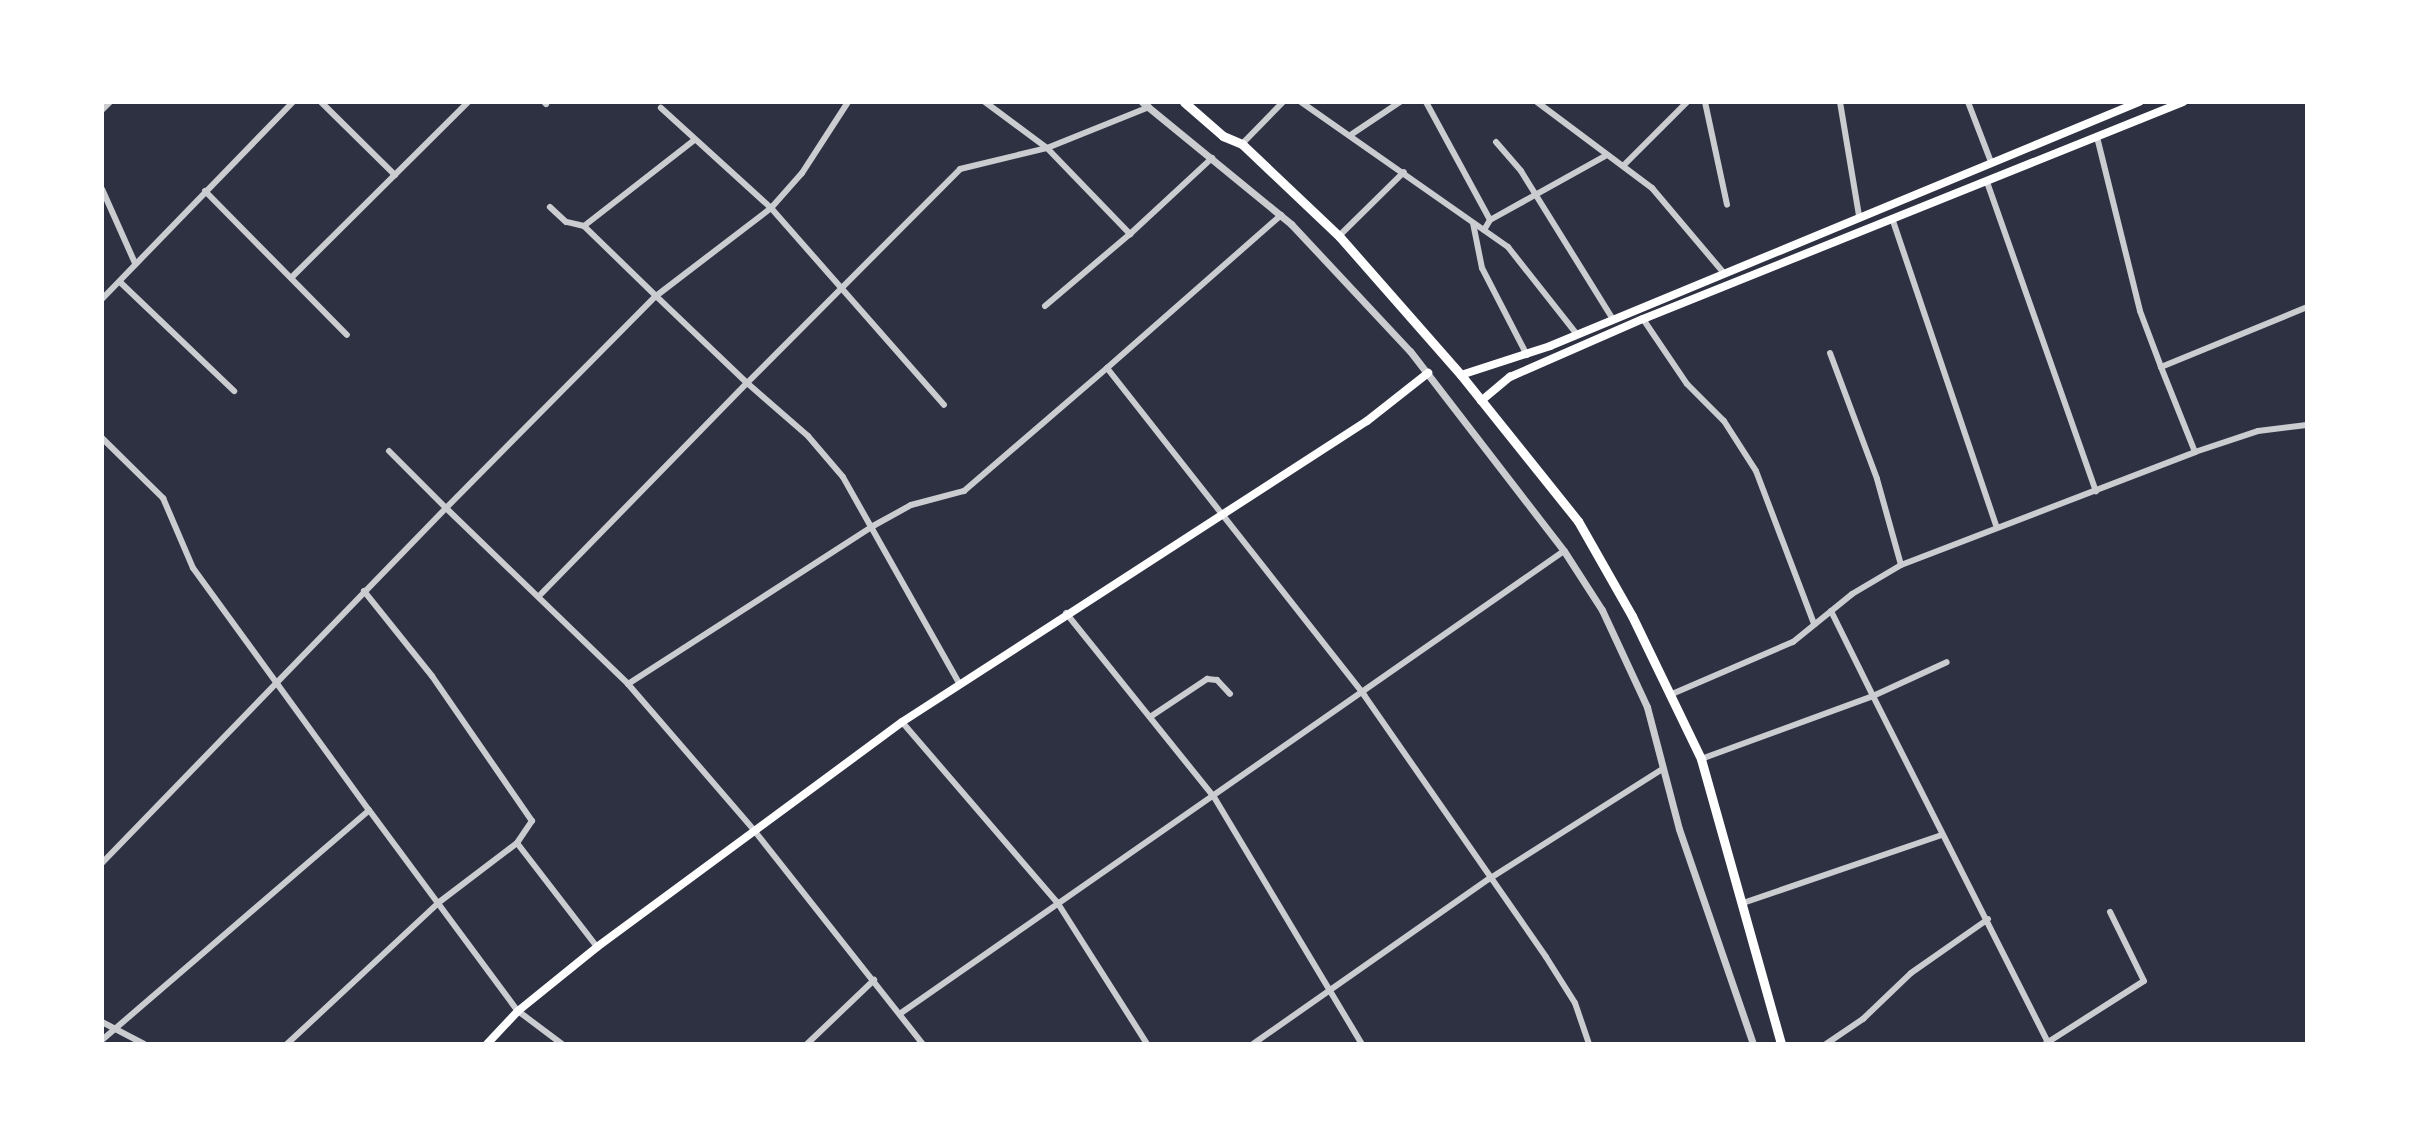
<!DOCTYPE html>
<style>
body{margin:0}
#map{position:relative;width:2409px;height:1146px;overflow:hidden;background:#2d3142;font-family:"Roboto Condensed",sans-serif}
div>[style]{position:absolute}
.minor>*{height:6px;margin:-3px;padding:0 3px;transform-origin:3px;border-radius:3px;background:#caccd0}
.tertiary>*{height:7px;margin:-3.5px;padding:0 3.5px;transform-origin:3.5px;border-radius:3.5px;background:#caccd0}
.secondary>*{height:8px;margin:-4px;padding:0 4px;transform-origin:4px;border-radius:4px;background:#fff}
.primary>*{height:9px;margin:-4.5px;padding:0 4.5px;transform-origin:4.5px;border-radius:4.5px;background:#fff}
span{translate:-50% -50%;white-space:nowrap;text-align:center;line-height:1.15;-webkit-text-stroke:6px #fff;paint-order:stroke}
.frame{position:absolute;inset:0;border:104px solid #fff;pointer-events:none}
</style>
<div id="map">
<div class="minor">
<i style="left:321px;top:102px;width:104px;rotate:44.6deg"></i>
<i style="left:544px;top:102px;width:3px;rotate:45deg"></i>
<i style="left:848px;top:102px;width:85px;rotate:122.9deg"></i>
<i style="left:802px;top:173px;width:47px;rotate:131.5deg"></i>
<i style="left:771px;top:208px;width:262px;rotate:48.7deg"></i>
<i style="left:985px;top:102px;width:77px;rotate:36.6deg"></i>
<i style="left:1047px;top:148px;width:120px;rotate:46deg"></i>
<i style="left:1130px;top:234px;width:112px;rotate:-42.8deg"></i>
<i style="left:1301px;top:102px;width:253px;rotate:35deg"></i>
<i style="left:1508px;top:247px;width:110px;rotate:51.7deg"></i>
<i style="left:1426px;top:102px;width:134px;rotate:61.5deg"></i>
<i style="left:1537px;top:102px;width:144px;rotate:36.8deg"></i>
<i style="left:1652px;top:188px;width:110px;rotate:49.8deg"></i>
<i style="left:1705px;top:102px;width:105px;rotate:77.9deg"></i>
<i style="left:1840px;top:102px;width:116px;rotate:80.5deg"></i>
<i style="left:1968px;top:102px;width:64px;rotate:69deg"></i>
<i style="left:102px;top:110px;width:11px;rotate:-45deg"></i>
<i style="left:1352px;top:134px;width:58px;rotate:-33.7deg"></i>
<i style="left:2097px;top:137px;width:179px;rotate:76.1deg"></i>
<i style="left:2140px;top:311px;width:60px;rotate:69.4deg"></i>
<i style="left:1496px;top:142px;width:38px;rotate:49deg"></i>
<i style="left:1521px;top:171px;width:173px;rotate:58.2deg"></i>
<i style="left:1242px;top:144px;width:59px;rotate:-45.7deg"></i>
<i style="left:1624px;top:165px;width:89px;rotate:-45deg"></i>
<i style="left:1987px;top:182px;width:328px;rotate:70.6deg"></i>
<i style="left:102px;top:189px;width:81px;rotate:66deg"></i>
<i style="left:205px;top:191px;width:202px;rotate:45.4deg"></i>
<i style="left:1892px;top:218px;width:324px;rotate:71.3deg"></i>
<i style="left:1473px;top:223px;width:46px;rotate:78.7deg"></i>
<i style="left:1482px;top:268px;width:98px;rotate:62.7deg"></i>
<i style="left:584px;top:226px;width:138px;rotate:-37.9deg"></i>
<i style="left:1484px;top:230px;width:12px;rotate:-59deg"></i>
<i style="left:1490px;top:220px;width:132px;rotate:-29.1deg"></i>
<i style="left:1339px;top:236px;width:91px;rotate:-44.6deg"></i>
<i style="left:293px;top:276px;width:247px;rotate:-44.8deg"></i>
<i style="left:120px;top:282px;width:158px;rotate:43.7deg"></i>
<i style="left:102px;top:299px;width:274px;rotate:-45.9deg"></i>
<i style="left:1045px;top:306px;width:111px;rotate:-40.3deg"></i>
<i style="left:1643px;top:319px;width:78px;rotate:55.9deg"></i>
<i style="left:1687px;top:384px;width:52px;rotate:45deg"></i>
<i style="left:1724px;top:421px;width:59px;rotate:57.4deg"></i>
<i style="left:1756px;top:471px;width:164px;rotate:69.2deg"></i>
<i style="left:1830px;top:353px;width:134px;rotate:69.5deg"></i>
<i style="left:1877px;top:479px;width:89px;rotate:74.4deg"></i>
<i style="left:1107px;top:368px;width:232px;rotate:-41.3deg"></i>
<i style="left:102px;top:438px;width:86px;rotate:44.5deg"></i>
<i style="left:163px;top:498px;width:76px;rotate:66.8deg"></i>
<i style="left:193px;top:568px;width:299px;rotate:54deg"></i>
<i style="left:389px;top:451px;width:81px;rotate:45deg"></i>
<i style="left:446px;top:508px;width:298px;rotate:-45.3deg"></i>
<i style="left:656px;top:296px;width:100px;rotate:-135.8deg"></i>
<i style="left:584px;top:226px;width:18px;rotate:-167deg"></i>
<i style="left:566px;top:222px;width:22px;rotate:-137deg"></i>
<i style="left:2195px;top:452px;width:92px;rotate:-111.8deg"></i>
<i style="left:2161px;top:367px;width:158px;rotate:-22.3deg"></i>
<i style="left:541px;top:594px;width:295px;rotate:-45.7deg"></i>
<i style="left:747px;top:383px;width:126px;rotate:-136.3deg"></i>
<i style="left:656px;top:296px;width:145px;rotate:-37.4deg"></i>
<i style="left:771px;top:208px;width:149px;rotate:-137.7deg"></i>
<i style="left:1831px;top:611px;width:95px;rotate:63.7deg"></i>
<i style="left:1873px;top:696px;width:81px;rotate:-24.7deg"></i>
<i style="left:1066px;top:613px;width:236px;rotate:51.2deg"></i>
<i style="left:1214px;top:797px;width:288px;rotate:59.1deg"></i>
<i style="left:959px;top:683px;width:236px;rotate:-119.4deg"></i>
<i style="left:843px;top:477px;width:54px;rotate:-130.5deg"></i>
<i style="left:808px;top:436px;width:81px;rotate:-139deg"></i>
<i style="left:747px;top:383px;width:302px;rotate:-45.1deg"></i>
<i style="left:960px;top:169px;width:89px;rotate:-13.6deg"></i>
<i style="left:1047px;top:148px;width:110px;rotate:-21.9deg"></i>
<i style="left:628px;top:684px;width:292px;rotate:-32.8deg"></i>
<i style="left:873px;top:526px;width:43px;rotate:-28.9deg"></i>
<i style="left:911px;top:505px;width:55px;rotate:-14.8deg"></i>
<i style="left:964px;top:491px;width:189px;rotate:-40.7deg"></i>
<i style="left:1107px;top:368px;width:416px;rotate:51.8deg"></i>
<i style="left:1364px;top:695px;width:319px;rotate:55.2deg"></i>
<i style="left:1546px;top:957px;width:54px;rotate:57.8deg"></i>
<i style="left:1575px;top:1003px;width:43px;rotate:71.1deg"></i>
<i style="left:1672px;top:694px;width:132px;rotate:-23.3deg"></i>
<i style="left:1793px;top:642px;width:76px;rotate:-39.1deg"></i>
<i style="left:1852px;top:594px;width:57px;rotate:-30.6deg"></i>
<i style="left:1901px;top:565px;width:315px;rotate:-21deg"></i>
<i style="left:2195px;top:452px;width:66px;rotate:-18.4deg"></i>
<i style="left:2258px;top:431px;width:49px;rotate:-7deg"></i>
<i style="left:1150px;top:717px;width:69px;rotate:-33.7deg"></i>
<i style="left:1207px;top:679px;width:10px;rotate:6deg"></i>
<i style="left:1217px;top:680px;width:19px;rotate:47deg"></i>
<i style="left:902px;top:722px;width:238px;rotate:49.3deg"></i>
<i style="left:1057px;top:902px;width:168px;rotate:57.6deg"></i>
<i style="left:1701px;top:759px;width:183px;rotate:-20.1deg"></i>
<i style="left:1873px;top:696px;width:388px;rotate:63.2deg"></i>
<i style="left:517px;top:843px;width:131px;rotate:52.4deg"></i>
<i style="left:102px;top:863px;width:494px;rotate:-45.9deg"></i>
<i style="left:446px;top:508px;width:253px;rotate:44deg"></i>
<i style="left:628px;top:684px;width:191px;rotate:49.2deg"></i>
<i style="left:753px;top:829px;width:274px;rotate:51.7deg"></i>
<i style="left:1743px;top:903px;width:210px;rotate:-18.9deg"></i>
<i style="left:901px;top:1013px;width:808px;rotate:-34.87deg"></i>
<i style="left:102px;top:1022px;width:47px;rotate:27.6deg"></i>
<i style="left:102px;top:1040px;width:352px;rotate:-40.7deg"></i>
<i style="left:369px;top:810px;width:250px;rotate:53.5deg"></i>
<i style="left:518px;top:1011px;width:55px;rotate:36.9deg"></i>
<i style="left:287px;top:1044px;width:207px;rotate:-43deg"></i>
<i style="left:438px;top:903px;width:99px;rotate:-37.2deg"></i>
<i style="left:517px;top:843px;width:27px;rotate:-56deg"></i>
<i style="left:532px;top:821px;width:176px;rotate:-124.6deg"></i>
<i style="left:432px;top:676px;width:109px;rotate:-128.7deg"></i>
<i style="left:807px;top:1044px;width:93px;rotate:-43.7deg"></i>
<i style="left:1253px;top:1044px;width:288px;rotate:-35deg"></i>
<i style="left:1489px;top:879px;width:204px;rotate:-32.4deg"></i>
<i style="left:1826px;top:1044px;width:45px;rotate:-34deg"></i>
<i style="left:1863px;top:1019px;width:66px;rotate:-43.8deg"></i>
<i style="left:1911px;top:973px;width:94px;rotate:-35deg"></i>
<i style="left:2045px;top:1044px;width:117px;rotate:-32.5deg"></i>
<i style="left:2144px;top:981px;width:77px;rotate:-116.2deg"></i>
</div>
<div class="tertiary">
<i style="left:1142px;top:102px;width:193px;rotate:39.3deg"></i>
<i style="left:1291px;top:224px;width:174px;rotate:46.9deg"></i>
<i style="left:1410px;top:351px;width:252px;rotate:52.4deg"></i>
<i style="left:1564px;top:551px;width:70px;rotate:57.2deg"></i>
<i style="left:1602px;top:610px;width:107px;rotate:65.1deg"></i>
<i style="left:1647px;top:707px;width:126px;rotate:75.3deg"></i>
<i style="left:1679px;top:829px;width:227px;rotate:71deg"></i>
</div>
<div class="secondary">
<i style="left:1461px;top:375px;width:94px;rotate:-18deg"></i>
<i style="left:1550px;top:346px;width:638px;rotate:-22.5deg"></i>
<i style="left:1481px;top:401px;width:38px;rotate:-40deg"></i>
<i style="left:1510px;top:377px;width:145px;rotate:-23.6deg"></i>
<i style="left:1643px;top:319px;width:582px;rotate:-21.89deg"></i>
<i style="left:487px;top:1044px;width:45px;rotate:-46.8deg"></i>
<i style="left:518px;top:1011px;width:102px;rotate:-39deg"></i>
<i style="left:597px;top:947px;width:379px;rotate:-36.4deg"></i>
<i style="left:902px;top:722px;width:554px;rotate:-32.92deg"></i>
<i style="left:1367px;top:421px;width:78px;rotate:-38.2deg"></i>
</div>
<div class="primary">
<i style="left:1184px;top:102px;width:52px;rotate:41.1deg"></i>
<i style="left:1223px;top:136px;width:21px;rotate:23deg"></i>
<i style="left:1242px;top:144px;width:134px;rotate:43.5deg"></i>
<i style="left:1339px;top:236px;width:185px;rotate:48.7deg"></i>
<i style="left:1461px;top:375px;width:187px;rotate:51.3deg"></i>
<i style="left:1578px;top:521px;width:109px;rotate:60.4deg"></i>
<i style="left:1632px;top:616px;width:159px;rotate:64.2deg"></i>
<i style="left:1701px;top:759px;width:296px;rotate:74.3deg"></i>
</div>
<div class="frame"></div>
</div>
